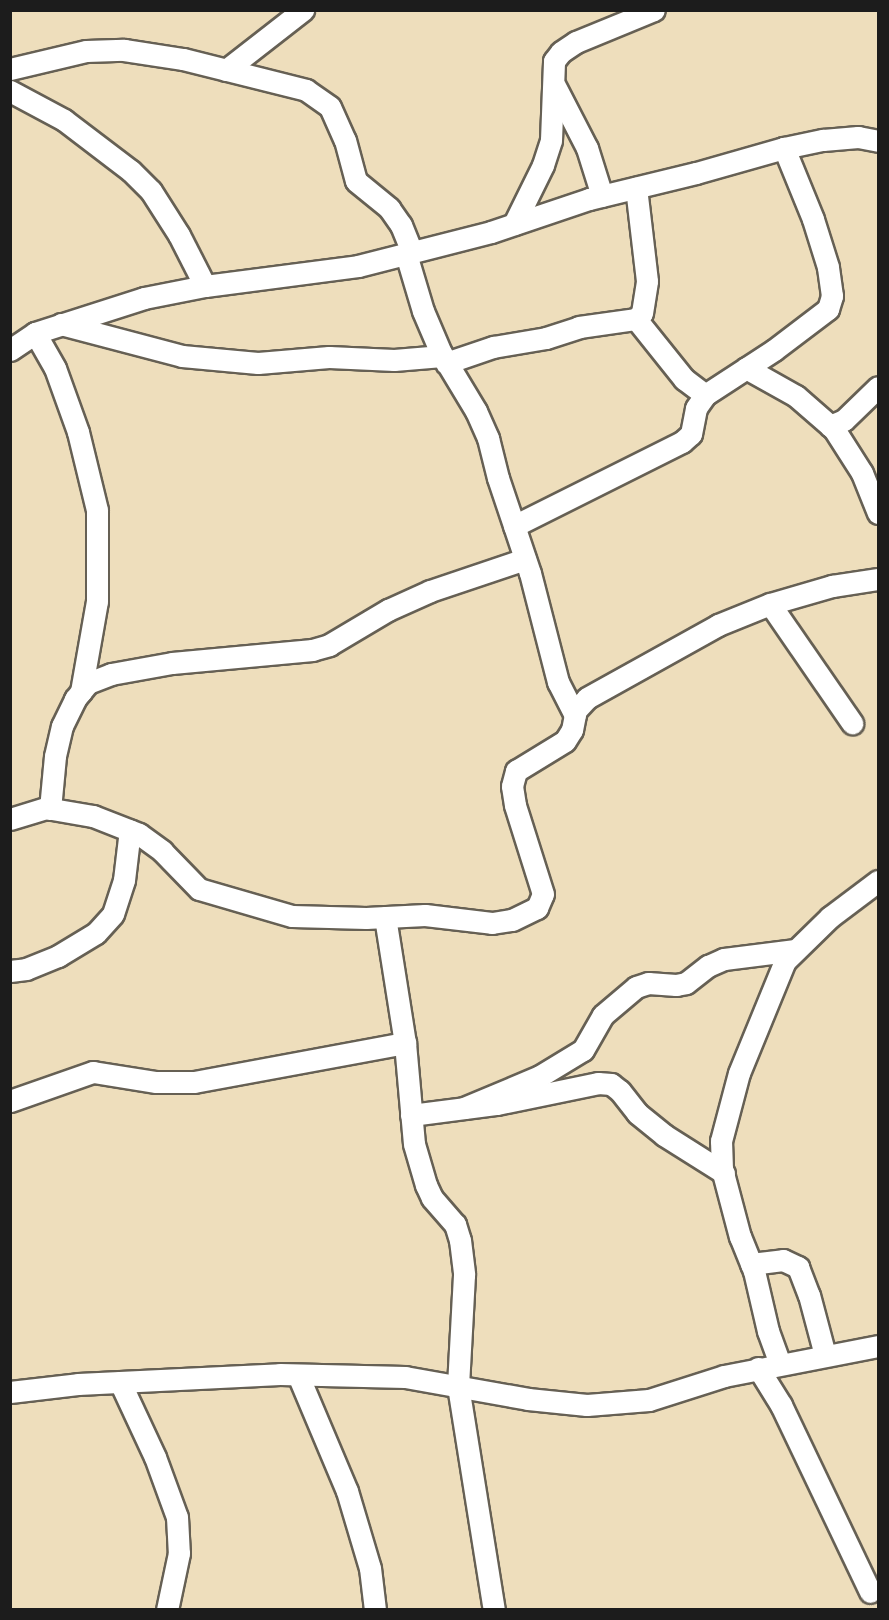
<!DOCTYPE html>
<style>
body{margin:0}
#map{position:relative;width:889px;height:1620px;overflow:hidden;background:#eedebc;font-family:"IM FELL French Canon",serif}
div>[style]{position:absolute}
.roads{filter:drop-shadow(2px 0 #666054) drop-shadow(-2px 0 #666054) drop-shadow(0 2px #666054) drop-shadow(0 -2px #666054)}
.minor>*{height:21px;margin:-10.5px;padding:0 10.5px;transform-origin:10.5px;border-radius:10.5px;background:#fff}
span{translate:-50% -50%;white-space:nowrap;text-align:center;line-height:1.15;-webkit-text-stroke:5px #f7f3e8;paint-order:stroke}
.frame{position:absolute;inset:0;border:12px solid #1c1c1c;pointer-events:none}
</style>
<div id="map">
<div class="roads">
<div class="minor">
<i style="left:10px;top:69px;width:78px;rotate:-13.3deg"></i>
<i style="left:86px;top:51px;width:38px;rotate:-2deg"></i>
<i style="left:124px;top:50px;width:60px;rotate:8.7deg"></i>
<i style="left:183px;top:59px;width:127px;rotate:14.1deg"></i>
<i style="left:306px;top:90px;width:29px;rotate:35deg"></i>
<i style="left:330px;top:107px;width:36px;rotate:66deg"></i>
<i style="left:345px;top:140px;width:42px;rotate:75deg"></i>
<i style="left:356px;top:181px;width:43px;rotate:39.3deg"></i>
<i style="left:389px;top:208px;width:21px;rotate:55deg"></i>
<i style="left:401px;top:225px;width:29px;rotate:68deg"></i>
<i style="left:226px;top:70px;width:98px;rotate:-37.9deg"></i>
<i style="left:555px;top:86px;width:70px;rotate:62.7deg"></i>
<i style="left:587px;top:148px;width:50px;rotate:72.6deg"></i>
<i style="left:10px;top:91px;width:61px;rotate:28.2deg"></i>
<i style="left:64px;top:120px;width:84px;rotate:37.3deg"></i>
<i style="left:131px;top:171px;width:28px;rotate:45deg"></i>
<i style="left:151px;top:191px;width:52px;rotate:57.5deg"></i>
<i style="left:179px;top:235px;width:57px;rotate:63deg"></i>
<i style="left:514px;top:224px;width:66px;rotate:-63.8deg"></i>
<i style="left:543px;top:165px;width:26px;rotate:-72deg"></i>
<i style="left:551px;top:140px;width:79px;rotate:-87.8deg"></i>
<i style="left:554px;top:61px;width:11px;rotate:-52deg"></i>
<i style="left:561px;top:52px;width:18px;rotate:-34deg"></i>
<i style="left:576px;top:42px;width:84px;rotate:-22.3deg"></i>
<i style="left:406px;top:254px;width:59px;rotate:73.4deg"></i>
<i style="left:423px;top:311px;width:46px;rotate:66.8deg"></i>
<i style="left:441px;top:353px;width:68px;rotate:58.9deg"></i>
<i style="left:476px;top:411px;width:30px;rotate:66deg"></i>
<i style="left:488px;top:438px;width:41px;rotate:76deg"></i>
<i style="left:498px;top:478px;width:100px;rotate:71.4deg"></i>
<i style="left:530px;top:573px;width:113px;rotate:75.6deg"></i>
<i style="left:558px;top:682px;width:37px;rotate:63deg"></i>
<i style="left:636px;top:319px;width:77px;rotate:51.3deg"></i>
<i style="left:684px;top:379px;width:26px;rotate:37deg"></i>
<i style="left:61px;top:324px;width:125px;rotate:14.8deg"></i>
<i style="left:182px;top:356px;width:76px;rotate:5.3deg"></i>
<i style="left:258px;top:363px;width:71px;rotate:-4.8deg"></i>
<i style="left:329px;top:357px;width:65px;rotate:2.6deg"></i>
<i style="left:394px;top:360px;width:48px;rotate:-4.8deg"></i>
<i style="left:35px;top:333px;width:40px;rotate:60.3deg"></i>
<i style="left:55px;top:368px;width:68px;rotate:70.2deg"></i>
<i style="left:78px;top:432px;width:80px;rotate:76.3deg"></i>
<i style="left:97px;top:510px;width:91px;rotate:90deg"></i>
<i style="left:97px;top:601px;width:92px;rotate:100deg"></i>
<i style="left:10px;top:350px;width:30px;rotate:-34deg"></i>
<i style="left:35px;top:333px;width:114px;rotate:-17.8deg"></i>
<i style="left:144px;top:298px;width:62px;rotate:-11.1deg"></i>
<i style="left:205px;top:286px;width:154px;rotate:-7.4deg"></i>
<i style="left:358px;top:266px;width:137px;rotate:-14.3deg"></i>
<i style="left:491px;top:232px;width:103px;rotate:-18.6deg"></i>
<i style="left:589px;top:199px;width:110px;rotate:-13.7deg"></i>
<i style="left:696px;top:173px;width:91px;rotate:-15.9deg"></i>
<i style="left:784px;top:148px;width:40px;rotate:-12deg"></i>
<i style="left:823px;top:140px;width:35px;rotate:-5deg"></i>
<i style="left:858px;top:137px;width:20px;rotate:11deg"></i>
<i style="left:446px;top:363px;width:50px;rotate:-18.8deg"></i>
<i style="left:493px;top:347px;width:54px;rotate:-9.6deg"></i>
<i style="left:546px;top:338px;width:35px;rotate:-18deg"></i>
<i style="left:579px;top:327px;width:58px;rotate:-8deg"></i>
<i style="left:636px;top:319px;width:8px;rotate:-45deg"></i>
<i style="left:642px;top:313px;width:32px;rotate:-81deg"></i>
<i style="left:647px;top:281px;width:94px;rotate:-96.7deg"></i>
<i style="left:746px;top:368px;width:57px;rotate:29.2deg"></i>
<i style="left:796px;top:396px;width:50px;rotate:41deg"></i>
<i style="left:834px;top:429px;width:52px;rotate:57.5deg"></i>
<i style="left:862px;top:473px;width:43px;rotate:68.2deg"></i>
<i style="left:830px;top:426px;width:15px;rotate:-23deg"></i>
<i style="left:844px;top:420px;width:47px;rotate:-44.1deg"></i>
<i style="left:514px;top:526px;width:188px;rotate:-26.6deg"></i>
<i style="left:682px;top:442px;width:12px;rotate:-42deg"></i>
<i style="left:691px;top:434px;width:26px;rotate:-79deg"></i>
<i style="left:696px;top:408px;width:16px;rotate:-55deg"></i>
<i style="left:705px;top:395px;width:82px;rotate:-33.1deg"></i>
<i style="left:774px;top:350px;width:68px;rotate:-37.2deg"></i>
<i style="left:828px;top:309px;width:14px;rotate:-73deg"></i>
<i style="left:832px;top:296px;width:29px;rotate:-98deg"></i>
<i style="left:828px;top:267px;width:50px;rotate:-107.4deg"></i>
<i style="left:813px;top:219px;width:77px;rotate:-112.2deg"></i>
<i style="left:770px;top:604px;width:145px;rotate:55.4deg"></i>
<i style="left:50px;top:809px;width:53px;rotate:-84.6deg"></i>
<i style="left:55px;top:756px;width:31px;rotate:-77deg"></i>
<i style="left:62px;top:726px;width:30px;rotate:-64deg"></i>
<i style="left:75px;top:699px;width:21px;rotate:-51deg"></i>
<i style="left:88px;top:683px;width:25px;rotate:-21deg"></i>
<i style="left:111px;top:674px;width:62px;rotate:-10.2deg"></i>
<i style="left:172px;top:663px;width:141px;rotate:-5.3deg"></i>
<i style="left:312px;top:650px;width:18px;rotate:-16deg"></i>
<i style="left:329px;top:645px;width:69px;rotate:-30.7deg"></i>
<i style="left:388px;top:610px;width:46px;rotate:-24.3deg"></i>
<i style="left:430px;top:591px;width:100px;rotate:-18.6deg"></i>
<i style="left:10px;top:819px;width:38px;rotate:-17deg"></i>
<i style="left:46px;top:808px;width:48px;rotate:9.7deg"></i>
<i style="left:93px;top:816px;width:49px;rotate:21.4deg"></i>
<i style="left:139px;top:834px;width:29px;rotate:36deg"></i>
<i style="left:162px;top:851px;width:53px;rotate:45.8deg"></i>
<i style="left:199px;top:889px;width:97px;rotate:16.2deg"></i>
<i style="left:292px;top:916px;width:74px;rotate:1.5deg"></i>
<i style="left:366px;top:918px;width:59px;rotate:-2.9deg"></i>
<i style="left:425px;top:915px;width:67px;rotate:6.8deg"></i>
<i style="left:492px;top:923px;width:20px;rotate:-9deg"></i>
<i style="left:512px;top:920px;width:28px;rotate:-26deg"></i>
<i style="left:537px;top:908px;width:15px;rotate:-67deg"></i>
<i style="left:543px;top:894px;width:93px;rotate:-107.5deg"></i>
<i style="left:515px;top:805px;width:19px;rotate:-99deg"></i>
<i style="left:512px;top:786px;width:16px;rotate:-75deg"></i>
<i style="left:516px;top:771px;width:57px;rotate:-31.5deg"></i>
<i style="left:565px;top:741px;width:13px;rotate:-58deg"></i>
<i style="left:572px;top:730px;width:20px;rotate:-79deg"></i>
<i style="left:576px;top:710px;width:16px;rotate:-47deg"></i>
<i style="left:587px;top:698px;width:150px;rotate:-29.1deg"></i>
<i style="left:718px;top:625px;width:56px;rotate:-22deg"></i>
<i style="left:770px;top:604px;width:65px;rotate:-16.2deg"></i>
<i style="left:832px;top:586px;width:47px;rotate:-8.7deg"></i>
<i style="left:385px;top:917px;width:128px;rotate:81deg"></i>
<i style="left:405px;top:1043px;width:101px;rotate:84.9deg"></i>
<i style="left:414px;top:1144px;width:43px;rotate:73.7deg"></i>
<i style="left:426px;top:1185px;width:14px;rotate:65deg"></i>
<i style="left:432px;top:1198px;width:35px;rotate:49deg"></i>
<i style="left:455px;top:1224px;width:17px;rotate:73deg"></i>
<i style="left:460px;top:1240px;width:35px;rotate:83deg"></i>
<i style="left:464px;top:1275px;width:111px;rotate:93.1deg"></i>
<i style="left:458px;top:1386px;width:227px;rotate:80.9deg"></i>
<i style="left:10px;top:971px;width:16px;rotate:-7deg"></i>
<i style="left:26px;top:969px;width:35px;rotate:-22deg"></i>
<i style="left:58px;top:956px;width:44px;rotate:-31.2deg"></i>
<i style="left:96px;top:933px;width:25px;rotate:-48deg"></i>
<i style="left:113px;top:914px;width:36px;rotate:-72deg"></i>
<i style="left:124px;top:880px;width:50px;rotate:-83.2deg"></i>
<i style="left:10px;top:1101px;width:88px;rotate:-19.3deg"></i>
<i style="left:93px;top:1072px;width:64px;rotate:9deg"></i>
<i style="left:156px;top:1082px;width:38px"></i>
<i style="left:194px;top:1082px;width:215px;rotate:-10.5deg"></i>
<i style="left:464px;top:1108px;width:82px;rotate:-22.8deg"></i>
<i style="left:540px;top:1076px;width:50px;rotate:-31.2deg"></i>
<i style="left:583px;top:1050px;width:40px;rotate:-60.3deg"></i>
<i style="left:603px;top:1015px;width:43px;rotate:-40.3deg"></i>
<i style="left:636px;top:987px;width:13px;rotate:-18deg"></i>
<i style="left:648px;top:983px;width:28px;rotate:4deg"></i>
<i style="left:676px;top:985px;width:10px;rotate:-11deg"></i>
<i style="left:686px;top:983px;width:28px;rotate:-38deg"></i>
<i style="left:708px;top:966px;width:17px;rotate:-24deg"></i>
<i style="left:724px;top:959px;width:72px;rotate:-7.2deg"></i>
<i style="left:411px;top:1115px;width:87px;rotate:-7.3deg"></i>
<i style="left:497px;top:1104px;width:103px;rotate:-11.7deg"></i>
<i style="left:598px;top:1083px;width:13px;rotate:4deg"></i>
<i style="left:611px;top:1084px;width:11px;rotate:38deg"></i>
<i style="left:620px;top:1091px;width:28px;rotate:52deg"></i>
<i style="left:637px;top:1113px;width:35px;rotate:39deg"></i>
<i style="left:664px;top:1135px;width:71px;rotate:32.3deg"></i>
<i style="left:751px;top:1264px;width:32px;rotate:-7deg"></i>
<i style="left:783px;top:1260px;width:17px;rotate:25deg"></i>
<i style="left:798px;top:1267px;width:30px;rotate:69deg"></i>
<i style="left:809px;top:1295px;width:62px;rotate:75.1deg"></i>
<i style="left:780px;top:1364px;width:35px;rotate:-110deg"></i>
<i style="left:768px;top:1331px;width:62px;rotate:-103.1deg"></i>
<i style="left:754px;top:1271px;width:37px;rotate:-112deg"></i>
<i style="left:740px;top:1237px;width:70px;rotate:-104.8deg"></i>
<i style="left:722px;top:1169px;width:28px;rotate:-92deg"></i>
<i style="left:721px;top:1141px;width:70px;rotate:-75.2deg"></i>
<i style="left:739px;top:1073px;width:121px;rotate:-67.7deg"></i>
<i style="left:785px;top:961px;width:63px;rotate:-44.4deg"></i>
<i style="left:830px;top:917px;width:60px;rotate:-36.9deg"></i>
<i style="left:758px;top:1368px;width:44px;rotate:58.1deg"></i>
<i style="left:781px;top:1405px;width:207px;rotate:64.5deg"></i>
<i style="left:298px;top:1375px;width:126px;rotate:67.1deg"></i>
<i style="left:347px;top:1491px;width:80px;rotate:73.4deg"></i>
<i style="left:370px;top:1568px;width:42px;rotate:83.2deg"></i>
<i style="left:120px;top:1382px;width:83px;rotate:65deg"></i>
<i style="left:155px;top:1457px;width:64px;rotate:69.9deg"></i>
<i style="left:177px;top:1517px;width:36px;rotate:87deg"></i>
<i style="left:179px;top:1553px;width:58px;rotate:101.9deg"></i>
<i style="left:10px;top:1392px;width:68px;rotate:-6.7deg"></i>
<i style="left:78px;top:1384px;width:202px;rotate:-2.8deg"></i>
<i style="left:280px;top:1374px;width:125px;rotate:1.4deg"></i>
<i style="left:405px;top:1377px;width:125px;rotate:10.1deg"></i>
<i style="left:528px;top:1399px;width:59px;rotate:5.8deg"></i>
<i style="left:587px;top:1405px;width:62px;rotate:-4.6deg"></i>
<i style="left:649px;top:1400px;width:79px;rotate:-17.7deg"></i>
<i style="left:724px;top:1376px;width:157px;rotate:-11deg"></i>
</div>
</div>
<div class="frame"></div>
</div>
